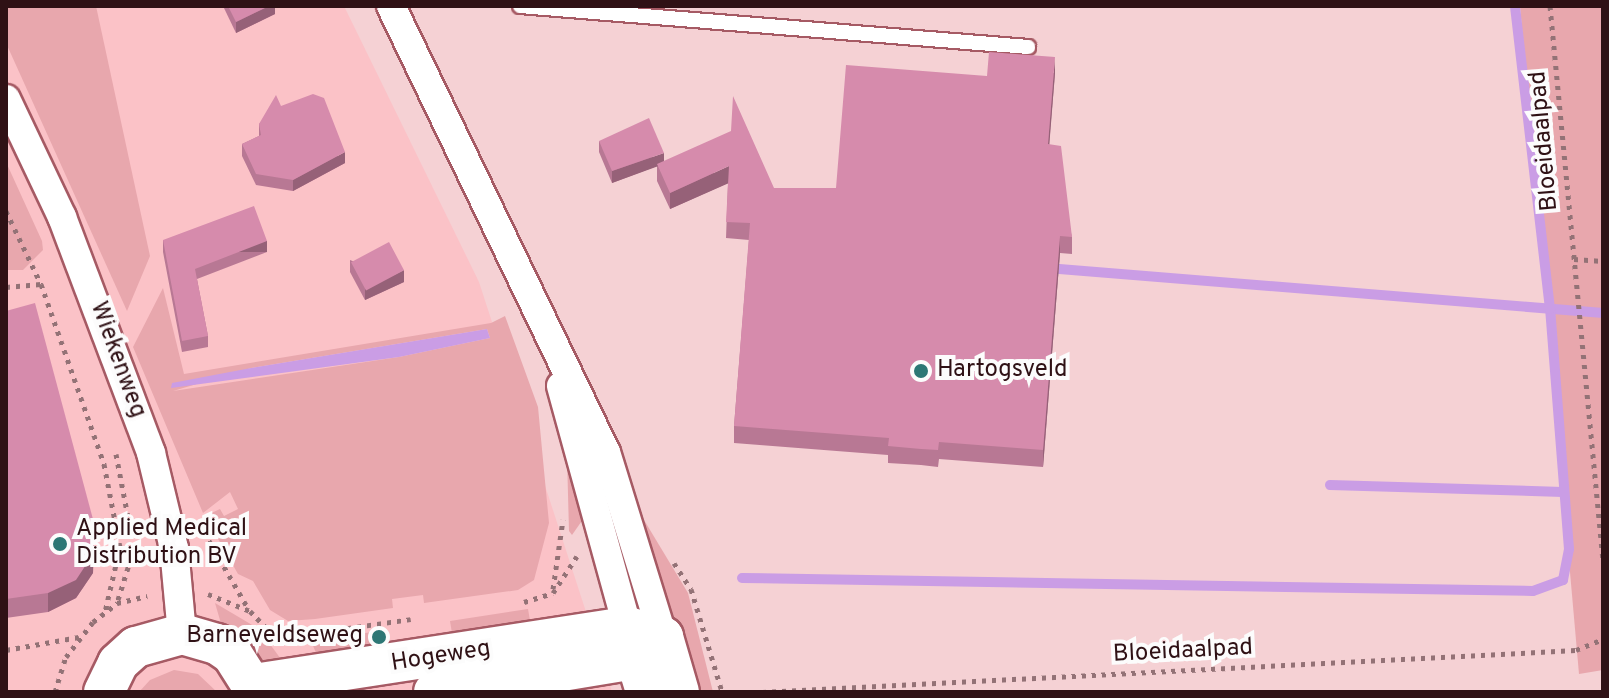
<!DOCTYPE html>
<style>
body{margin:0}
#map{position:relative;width:1609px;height:698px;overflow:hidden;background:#f5d1d4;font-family:Overpass,sans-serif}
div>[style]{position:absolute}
.built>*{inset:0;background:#fbc2c7}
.green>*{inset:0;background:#e8a7ad}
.water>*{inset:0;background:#ca9de5}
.stream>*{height:10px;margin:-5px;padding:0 5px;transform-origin:5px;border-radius:5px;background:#ca9de5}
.path>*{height:5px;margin-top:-2.5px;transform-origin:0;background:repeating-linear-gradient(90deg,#937276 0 4px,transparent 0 10px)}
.roads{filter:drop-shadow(2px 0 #a65a64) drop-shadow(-2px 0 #a65a64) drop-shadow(0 2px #a65a64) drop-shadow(0 -2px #a65a64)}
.lane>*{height:14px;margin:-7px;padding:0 7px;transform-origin:7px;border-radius:7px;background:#fff}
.street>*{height:28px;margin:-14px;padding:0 14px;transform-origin:14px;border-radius:14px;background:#fff}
.secondary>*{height:40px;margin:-20px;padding:0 20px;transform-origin:20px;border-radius:20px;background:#fff}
.wall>*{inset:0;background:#b87894}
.shaded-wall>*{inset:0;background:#966178;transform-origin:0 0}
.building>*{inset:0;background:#d68bac;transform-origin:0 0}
.dots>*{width:22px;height:22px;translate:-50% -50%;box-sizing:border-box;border:4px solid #fcfcfc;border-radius:50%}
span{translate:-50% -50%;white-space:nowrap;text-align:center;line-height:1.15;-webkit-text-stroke:8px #fcfcfc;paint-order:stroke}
.street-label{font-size:24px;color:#2f1115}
.poi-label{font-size:24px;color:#2f1115}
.left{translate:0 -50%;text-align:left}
.right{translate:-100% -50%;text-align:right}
.frame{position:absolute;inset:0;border:8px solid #2f1115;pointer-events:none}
</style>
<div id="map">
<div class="built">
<i style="clip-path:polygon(6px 6px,344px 6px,479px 282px,612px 692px,6px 692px)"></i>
</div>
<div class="green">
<i style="clip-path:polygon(6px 6px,96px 6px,150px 256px,127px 311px,6px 43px)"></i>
<i style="clip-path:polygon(1520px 6px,1603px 6px,1603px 670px,1579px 674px)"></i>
<i style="clip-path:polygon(6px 162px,42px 241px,43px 250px,23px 270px,6px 270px)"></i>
<i style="clip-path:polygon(evenodd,163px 288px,184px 374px,491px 323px,505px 316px,538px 407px,549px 523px,534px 580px,518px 590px,424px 603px,423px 595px,392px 599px,393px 608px,315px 619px,288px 621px,270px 610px,253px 581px,238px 574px,205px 516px,220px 509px,224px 516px,238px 509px,230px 492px,203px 513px,133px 347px,163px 288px,487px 329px,490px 338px,399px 357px,173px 391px,251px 368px,487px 329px)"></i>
<i style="clip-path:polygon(567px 457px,586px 515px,572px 535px,569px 531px)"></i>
<i style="clip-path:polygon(644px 520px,688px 593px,713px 692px,690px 692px)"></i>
<i style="clip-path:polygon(215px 603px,259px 629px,283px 662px,261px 664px,222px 627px)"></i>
<i style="clip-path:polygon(528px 609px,532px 632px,452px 633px,450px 621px)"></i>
<i style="clip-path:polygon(379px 631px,381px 643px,328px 666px,322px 667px,311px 641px)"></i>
<i style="clip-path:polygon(174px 670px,198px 674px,217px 692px,139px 692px,150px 680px)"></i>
</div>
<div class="water">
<i style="clip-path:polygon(487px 329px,490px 338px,399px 357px,171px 388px,172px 383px,251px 368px)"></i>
</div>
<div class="stream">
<i style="left:1047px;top:268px;width:558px;rotate:4.63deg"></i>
<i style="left:1330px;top:485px;width:233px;rotate:1.7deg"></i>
<i style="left:742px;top:578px;width:791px;rotate:0.94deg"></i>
<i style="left:1533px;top:591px;width:32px;rotate:-20deg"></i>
<i style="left:1563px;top:580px;width:32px;rotate:-79deg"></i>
<i style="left:1569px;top:549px;width:241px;rotate:-94.5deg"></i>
<i style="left:1550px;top:309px;width:305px;rotate:-96.6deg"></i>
</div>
<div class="path">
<i style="left:1550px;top:6px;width:557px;rotate:84.54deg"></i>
<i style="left:6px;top:211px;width:81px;rotate:64.4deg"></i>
<i style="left:41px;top:284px;width:191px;rotate:70.7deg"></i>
<i style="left:104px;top:464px;width:85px;rotate:79.1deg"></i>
<i style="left:120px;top:547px;width:67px;rotate:103deg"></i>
<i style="left:1574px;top:259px;width:29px;rotate:4deg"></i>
<i style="left:6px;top:287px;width:35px;rotate:-5deg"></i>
<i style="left:116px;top:454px;width:96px;rotate:79.2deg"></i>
<i style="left:134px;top:548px;width:58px;rotate:107.2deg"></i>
<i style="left:204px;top:532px;width:90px;rotate:60deg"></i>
<i style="left:674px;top:563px;width:31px;rotate:57deg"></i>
<i style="left:691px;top:589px;width:108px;rotate:73.2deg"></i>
<i style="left:553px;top:589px;width:70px;rotate:-81.8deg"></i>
<i style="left:208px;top:594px;width:45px;rotate:22deg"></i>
<i style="left:250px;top:611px;width:40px;rotate:46deg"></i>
<i style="left:524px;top:602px;width:30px;rotate:-17deg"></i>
<i style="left:553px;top:593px;width:44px;rotate:-57deg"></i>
<i style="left:278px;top:638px;width:134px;rotate:-8.1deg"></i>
<i style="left:6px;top:650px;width:74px;rotate:-10.1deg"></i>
<i style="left:55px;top:692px;width:37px;rotate:-73deg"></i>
<i style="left:66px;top:657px;width:44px;rotate:-52.4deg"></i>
<i style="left:93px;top:622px;width:31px;rotate:-38deg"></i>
<i style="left:117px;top:603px;width:31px;rotate:-13deg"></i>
<i style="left:762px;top:692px;width:815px;rotate:-2.95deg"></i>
<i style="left:1576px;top:650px;width:29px;rotate:-22deg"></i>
</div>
<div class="roads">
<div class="lane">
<i style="left:520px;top:6px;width:510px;rotate:4.61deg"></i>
</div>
<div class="street">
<i style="left:391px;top:6px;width:495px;rotate:64.3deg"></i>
<i style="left:606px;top:452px;width:194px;rotate:72.9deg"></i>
<i style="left:6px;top:99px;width:131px;rotate:64.6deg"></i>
<i style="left:62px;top:217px;width:252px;rotate:69.3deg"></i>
<i style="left:151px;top:453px;width:98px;rotate:76.4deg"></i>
<i style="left:174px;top:548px;width:86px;rotate:84.7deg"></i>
<i style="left:561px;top:386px;width:267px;rotate:74.6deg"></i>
</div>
<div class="secondary">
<i style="left:636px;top:659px;width:34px;rotate:73deg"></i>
<i style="left:254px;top:684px;width:378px;rotate:-8.7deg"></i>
<i style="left:628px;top:627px;width:36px;rotate:16deg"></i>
<i style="left:663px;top:637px;width:57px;rotate:73.8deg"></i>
<i style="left:104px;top:692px;width:32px;rotate:-64deg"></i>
<i style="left:118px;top:663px;width:24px;rotate:-42deg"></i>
<i style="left:136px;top:647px;width:48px;rotate:-15.8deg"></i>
<i style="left:182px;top:634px;width:36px;rotate:16deg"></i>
<i style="left:217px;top:644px;width:18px;rotate:34deg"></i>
<i style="left:232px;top:654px;width:45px;rotate:57.7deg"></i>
<i style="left:434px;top:692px;width:205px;rotate:-9.3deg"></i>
<i style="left:636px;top:659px;width:35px;rotate:-39deg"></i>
</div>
</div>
<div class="wall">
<i style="clip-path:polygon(223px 6px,275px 6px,275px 14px,236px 33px)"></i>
<i style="clip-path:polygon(1055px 73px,1049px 145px,1072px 237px,1072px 254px,1060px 253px,1043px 467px,939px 459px,938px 467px,921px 465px,888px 463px,888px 455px,734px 443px,734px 426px,749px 240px,726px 238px,728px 183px,670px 209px,657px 181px,657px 166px,612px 183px,599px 152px,599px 141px,664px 161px,774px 188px,836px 188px,987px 76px)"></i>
<i style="clip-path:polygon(281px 106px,345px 163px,293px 191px,256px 185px,242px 156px,242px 144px,259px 136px,259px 124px)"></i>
<i style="clip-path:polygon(163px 240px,267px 252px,197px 279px,208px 336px,208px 347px,182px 352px,163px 252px)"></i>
<i style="clip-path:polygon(350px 260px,404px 282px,365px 300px,350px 272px)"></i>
<i style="clip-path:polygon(6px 311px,94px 542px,93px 573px,76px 598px,48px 612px,6px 618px)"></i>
</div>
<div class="shaded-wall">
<i style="clip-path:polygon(269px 6px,275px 6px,275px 14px,236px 33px,236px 22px)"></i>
<i style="clip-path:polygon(1055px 57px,1055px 73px,1048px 161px,1048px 144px)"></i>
<i style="clip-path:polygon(345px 152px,345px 163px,293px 191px,293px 180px)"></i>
<i style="clip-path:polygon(664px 153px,664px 164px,612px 183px,612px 171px)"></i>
<i style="clip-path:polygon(729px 166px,729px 183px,670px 209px,670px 193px)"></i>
<i style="clip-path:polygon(1060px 236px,1060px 253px,1043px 467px,1043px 450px)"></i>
<i style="left:267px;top:241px;width:11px;height:77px;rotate:90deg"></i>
<i style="clip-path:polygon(404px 270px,404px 282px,365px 300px,365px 289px)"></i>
<i style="clip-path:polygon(94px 523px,93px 573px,76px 598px,48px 612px,48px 593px)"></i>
</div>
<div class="building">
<i style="clip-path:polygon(228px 6px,269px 6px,236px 22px)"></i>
<i style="clip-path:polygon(989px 52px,1055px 57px,1048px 144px,1061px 146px,1072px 237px,1060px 236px,1043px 450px,939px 442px,938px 450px,921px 449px,888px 446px,889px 438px,734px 426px,750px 223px,726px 222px,729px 166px,670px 193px,657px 164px,731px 131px,733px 96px,774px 188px,836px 188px,846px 65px,987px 76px)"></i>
<i style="clip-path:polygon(313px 94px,324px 98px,345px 152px,293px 180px,256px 174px,242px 144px,261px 135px,259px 124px,276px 95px,281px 106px)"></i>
<i style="clip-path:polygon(649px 118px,664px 153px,612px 171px,599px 141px)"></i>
<i style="clip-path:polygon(254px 206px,267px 241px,195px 269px,208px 336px,182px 341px,163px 240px)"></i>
<i style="left:389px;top:242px;width:32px;height:43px;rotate:62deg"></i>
<i style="clip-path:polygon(35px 303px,94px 523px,93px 554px,76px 580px,48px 593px,6px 599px,6px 311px)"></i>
</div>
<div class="dots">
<i style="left:921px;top:371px;background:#2d7775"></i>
<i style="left:60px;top:544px;background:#2d7775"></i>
<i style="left:379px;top:637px;background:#2d7775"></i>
</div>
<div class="street-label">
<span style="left:1545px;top:141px;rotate:-95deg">Bloeidaalpad</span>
<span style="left:117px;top:360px;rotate:70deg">Wiekenweg</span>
<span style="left:1183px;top:652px;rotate:-3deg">Bloeidaalpad</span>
<span style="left:441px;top:657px;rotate:-9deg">Hogeweg</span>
</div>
<div class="poi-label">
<span class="left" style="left:937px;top:371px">Hartogsveld</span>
<span class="left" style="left:76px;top:544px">Applied Medical<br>Distribution BV</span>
<span class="right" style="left:363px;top:637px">Barneveldseweg</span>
</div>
<div class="frame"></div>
</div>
